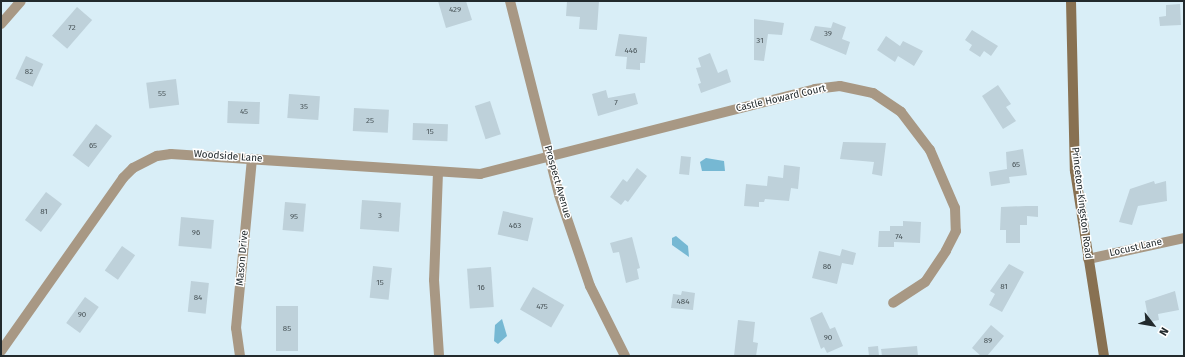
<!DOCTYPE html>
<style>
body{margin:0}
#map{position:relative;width:1185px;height:357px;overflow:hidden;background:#d9eef7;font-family:"Fira Sans",sans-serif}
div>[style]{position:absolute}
.water>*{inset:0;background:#76b8d3}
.building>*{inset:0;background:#bed1da;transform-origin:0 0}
.minor>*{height:10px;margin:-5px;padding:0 5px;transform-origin:5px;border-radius:5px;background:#a89884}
.secondary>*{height:10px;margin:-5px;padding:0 5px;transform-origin:5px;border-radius:5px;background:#887152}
span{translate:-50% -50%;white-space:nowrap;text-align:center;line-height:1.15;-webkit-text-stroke:3px #fff;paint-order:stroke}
.number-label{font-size:8px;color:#495458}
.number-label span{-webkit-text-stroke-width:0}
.street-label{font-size:10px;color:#222a2d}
.frame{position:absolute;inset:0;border:2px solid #222a2d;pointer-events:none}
.north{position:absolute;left:1133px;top:305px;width:40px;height:40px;-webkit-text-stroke:3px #fff;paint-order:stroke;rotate:121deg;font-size:11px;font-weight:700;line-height:16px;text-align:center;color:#222a2d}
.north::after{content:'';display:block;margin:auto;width:14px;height:18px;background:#222a2d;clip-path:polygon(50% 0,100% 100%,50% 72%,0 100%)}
</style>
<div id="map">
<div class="water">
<i style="clip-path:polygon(706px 158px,724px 161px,725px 171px,702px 171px,700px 162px)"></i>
<i style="clip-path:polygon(676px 236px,688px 246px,689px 257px,672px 245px,672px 238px)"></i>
<i style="clip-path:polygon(502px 319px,507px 336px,498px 344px,494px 341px,495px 325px)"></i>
</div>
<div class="building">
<i style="clip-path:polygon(438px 1px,466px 1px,472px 20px,446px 28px)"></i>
<i style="clip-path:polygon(567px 1px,599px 1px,597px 30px,579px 29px,580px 17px,566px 16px)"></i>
<i style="clip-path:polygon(1180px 4px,1181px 25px,1160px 26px,1159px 17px,1166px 16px,1166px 5px)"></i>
<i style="left:77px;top:7px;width:20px;height:38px;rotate:41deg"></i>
<i style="clip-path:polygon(754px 19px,784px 23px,782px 35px,768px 34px,764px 61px,754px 60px)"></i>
<i style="clip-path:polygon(833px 22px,846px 27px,842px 39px,850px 42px,846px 55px,810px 40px,815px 26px,831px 28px)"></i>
<i style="clip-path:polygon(972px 30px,998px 46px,991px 56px,984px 51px,980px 57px,969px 50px,972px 45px,965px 40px)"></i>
<i style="clip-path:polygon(619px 34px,647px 37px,645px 63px,640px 63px,640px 70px,626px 69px,627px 57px,615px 56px)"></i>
<i style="clip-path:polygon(886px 36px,900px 46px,903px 41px,923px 51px,914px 66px,898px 56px,895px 62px,877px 50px)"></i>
<i style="clip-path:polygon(710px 53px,718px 73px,727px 69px,731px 82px,701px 93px,698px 84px,701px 83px,696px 68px,701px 67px,698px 58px)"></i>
<i style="left:26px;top:56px;width:19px;height:25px;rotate:25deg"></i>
<i style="left:176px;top:79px;width:26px;height:30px;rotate:83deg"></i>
<i style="clip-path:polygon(998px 85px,1011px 104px,1006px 107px,1016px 121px,1003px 129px,982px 96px)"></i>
<i style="clip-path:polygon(606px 90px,608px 98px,635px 93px,638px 104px,598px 116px,592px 94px)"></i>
<i style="left:289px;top:94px;width:31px;height:24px;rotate:4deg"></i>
<i style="left:228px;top:101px;width:32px;height:22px;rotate:2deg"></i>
<i style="left:490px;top:101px;width:35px;height:16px;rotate:72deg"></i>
<i style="left:354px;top:108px;width:35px;height:23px;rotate:3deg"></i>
<i style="left:413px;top:123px;width:35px;height:17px;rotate:2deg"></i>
<i style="left:96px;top:124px;width:20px;height:39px;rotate:37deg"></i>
<i style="clip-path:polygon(843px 142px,886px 143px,882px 176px,872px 174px,874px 162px,840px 159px)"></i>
<i style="clip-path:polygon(1023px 149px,1027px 175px,1009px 177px,1010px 183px,991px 186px,989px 172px,1007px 169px,1006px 152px)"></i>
<i style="left:681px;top:156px;width:10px;height:18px;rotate:6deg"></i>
<i style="clip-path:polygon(784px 165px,800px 167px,798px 189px,791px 188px,789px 201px,765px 199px,764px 202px,759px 202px,759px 207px,744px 206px,746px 184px,767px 186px,768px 176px,783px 178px)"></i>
<i style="clip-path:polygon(637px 168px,647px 176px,628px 202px,625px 200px,621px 205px,610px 197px,623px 179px,627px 182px)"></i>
<i style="clip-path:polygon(1154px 181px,1155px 184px,1166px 181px,1167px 201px,1138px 206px,1132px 225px,1119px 222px,1130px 189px)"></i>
<i style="left:46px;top:192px;width:20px;height:35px;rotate:37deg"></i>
<i style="left:362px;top:200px;width:39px;height:29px;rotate:4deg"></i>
<i style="left:285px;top:202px;width:21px;height:28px;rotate:5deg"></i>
<i style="clip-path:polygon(1026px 206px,1038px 206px,1038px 217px,1027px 216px,1027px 225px,1020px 225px,1020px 243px,1006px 243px,1006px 230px,1000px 230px,1001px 207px)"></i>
<i style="left:503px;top:211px;width:31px;height:24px;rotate:13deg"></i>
<i style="left:181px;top:217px;width:33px;height:29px;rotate:5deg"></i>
<i style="clip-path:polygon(903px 221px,921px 222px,920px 243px,894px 242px,894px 247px,878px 247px,879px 231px,890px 231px,890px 226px,903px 226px)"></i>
<i style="clip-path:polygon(632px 237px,640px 268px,637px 269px,639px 279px,626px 283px,619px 252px,613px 253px,610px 243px)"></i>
<i style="left:122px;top:246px;width:16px;height:30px;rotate:35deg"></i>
<i style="clip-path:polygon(842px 249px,856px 253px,853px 265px,842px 263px,837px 284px,812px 278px,819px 251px,840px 256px)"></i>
<i style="clip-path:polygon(1009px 264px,1024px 272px,1002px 312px,989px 305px,995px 294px,990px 291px)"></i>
<i style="left:373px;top:266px;width:19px;height:32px;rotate:6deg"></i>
<i style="left:491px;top:267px;width:40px;height:24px;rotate:86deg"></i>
<i style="left:191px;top:281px;width:18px;height:31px;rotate:6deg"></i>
<i style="left:533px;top:287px;width:36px;height:26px;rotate:30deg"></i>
<i style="clip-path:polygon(682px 291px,695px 293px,693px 310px,671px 308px,673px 294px,681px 295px)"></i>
<i style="clip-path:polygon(1175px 291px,1179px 310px,1158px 314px,1159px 320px,1149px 322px,1145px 301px)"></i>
<i style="left:85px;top:297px;width:17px;height:32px;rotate:36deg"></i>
<i style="left:276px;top:306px;width:22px;height:45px"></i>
<i style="clip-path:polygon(822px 312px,830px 329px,835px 327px,843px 346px,827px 353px,824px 347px,821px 349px,810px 318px)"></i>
<i style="clip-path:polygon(738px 320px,755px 322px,753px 342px,758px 343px,756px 356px,734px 356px)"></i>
<i style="clip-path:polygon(991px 325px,1004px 336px,987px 356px,981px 356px,972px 348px)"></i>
<i style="left:878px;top:346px;width:10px;height:10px;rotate:84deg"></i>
<i style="clip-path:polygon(917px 346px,918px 356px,882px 356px,881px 349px)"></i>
</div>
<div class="minor">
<i style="left:510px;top:1px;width:200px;rotate:75.8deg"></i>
<i style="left:559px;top:195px;width:96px;rotate:71.2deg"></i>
<i style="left:590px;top:286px;width:78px;rotate:63.4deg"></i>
<i style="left:1px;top:24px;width:30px;rotate:-49deg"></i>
<i style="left:438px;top:172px;width:108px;rotate:92.1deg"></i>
<i style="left:434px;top:280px;width:76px;rotate:86.2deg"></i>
<i style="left:1088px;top:259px;width:98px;rotate:-12.3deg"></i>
<i style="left:1px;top:351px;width:212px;rotate:-54.8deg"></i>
<i style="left:123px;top:178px;width:14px;rotate:-45deg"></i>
<i style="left:133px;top:168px;width:27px;rotate:-27deg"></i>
<i style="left:157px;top:156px;width:14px;rotate:-8deg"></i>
<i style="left:171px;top:154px;width:310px;rotate:3.7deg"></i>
<i style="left:480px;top:174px;width:346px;rotate:-14.2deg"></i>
<i style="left:815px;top:89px;width:25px;rotate:-7deg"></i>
<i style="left:840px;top:86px;width:34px;rotate:12deg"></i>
<i style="left:873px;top:93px;width:34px;rotate:34deg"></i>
<i style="left:901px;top:112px;width:48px;rotate:52.7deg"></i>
<i style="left:930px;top:150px;width:63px;rotate:66.7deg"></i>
<i style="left:955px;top:208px;width:23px;rotate:88deg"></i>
<i style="left:956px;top:231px;width:22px;rotate:117deg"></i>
<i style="left:946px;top:251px;width:37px;rotate:124deg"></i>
<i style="left:925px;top:282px;width:38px;rotate:147deg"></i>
<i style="left:240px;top:356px;width:28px;rotate:-98deg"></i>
<i style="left:236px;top:328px;width:170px;rotate:-84.6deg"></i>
</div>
<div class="secondary">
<i style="left:1071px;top:1px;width:170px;rotate:88.7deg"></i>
<i style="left:1075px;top:171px;width:187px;rotate:81.1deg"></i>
</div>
<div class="number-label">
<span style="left:455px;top:10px">429</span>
<span style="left:72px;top:28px">72</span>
<span style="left:828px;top:34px">39</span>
<span style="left:760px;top:41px">31</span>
<span style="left:631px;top:51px">446</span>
<span style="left:29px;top:72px">82</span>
<span style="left:162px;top:94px">55</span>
<span style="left:616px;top:103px">7</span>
<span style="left:304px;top:107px">35</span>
<span style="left:244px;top:112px">45</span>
<span style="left:370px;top:121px">25</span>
<span style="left:430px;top:132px">15</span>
<span style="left:93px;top:146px">65</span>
<span style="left:1016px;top:165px">65</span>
<span style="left:44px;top:212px">81</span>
<span style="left:380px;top:216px">3</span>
<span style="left:294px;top:217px">95</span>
<span style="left:515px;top:226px">463</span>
<span style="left:196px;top:233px">96</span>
<span style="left:899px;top:237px">74</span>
<span style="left:827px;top:267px">86</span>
<span style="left:380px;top:283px">15</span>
<span style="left:1004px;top:287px">81</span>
<span style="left:481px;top:288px">16</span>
<span style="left:198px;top:298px">84</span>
<span style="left:683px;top:302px">484</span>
<span style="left:542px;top:307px">475</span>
<span style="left:82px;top:315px">90</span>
<span style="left:287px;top:329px">85</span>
<span style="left:828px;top:338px">90</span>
<span style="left:988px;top:341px">89</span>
</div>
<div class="street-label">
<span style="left:781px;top:99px;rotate:-13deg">Castle Howard Court</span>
<span style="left:228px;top:157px;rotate:4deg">Woodside Lane</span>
<span style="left:557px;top:182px;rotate:74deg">Prospect Avenue</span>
<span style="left:1081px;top:203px;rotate:83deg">Princeton-Kingston Road</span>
<span style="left:1136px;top:248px;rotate:-13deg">Locust Lane</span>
<span style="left:243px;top:258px;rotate:-85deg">Mason Drive</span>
</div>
<div class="frame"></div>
<div class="north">N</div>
</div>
